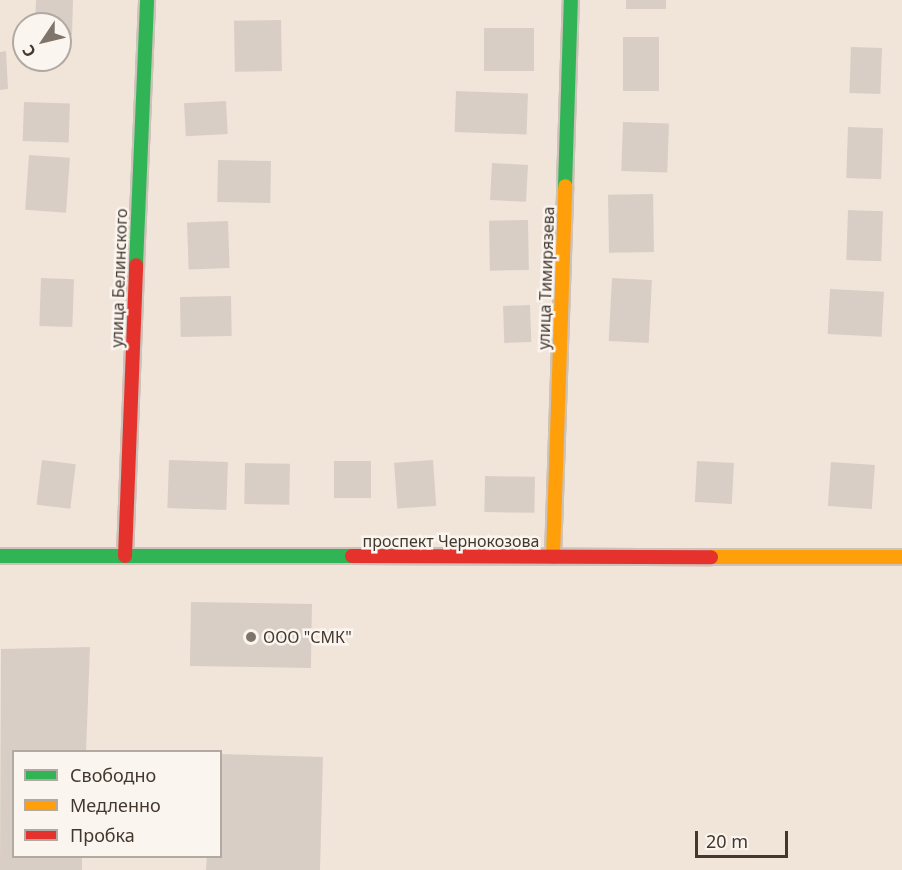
<!DOCTYPE html>
<meta charset="utf-8">
<style>
body{margin:0}
#map{position:relative;width:902px;height:870px;overflow:hidden;background:#f1e5da;font-family:"Noto Sans",sans-serif}
div>[style]{position:absolute}
.building>*{inset:0;background:#d9cec5;transform-origin:0 0}
.roads{filter:drop-shadow(2px 0 #cdc2b9) drop-shadow(-2px 0 #cdc2b9) drop-shadow(0 2px #cdc2b9) drop-shadow(0 -2px #cdc2b9)}
.fast>*{height:14px;margin:-7px;padding:0 7px;transform-origin:7px;border-radius:7px;background:#30b455}
.slow>*{height:14px;margin:-7px;padding:0 7px;transform-origin:7px;border-radius:7px;background:#ff9f0a}
.jam>*{height:14px;margin:-7px;padding:0 7px;transform-origin:7px;border-radius:7px;background:#e5322d}
.dots>*{width:16px;height:16px;translate:-50% -50%;box-sizing:border-box;border:3px solid #fbf5f0;border-radius:50%}
span{translate:-50% -50%;white-space:nowrap;text-align:center;line-height:1.15;-webkit-text-stroke:5px #fbf5f0;paint-order:stroke}
.street-label{font-size:16px;color:#43382e}
.poi-label{font-size:16px;color:#43382e}
.left{translate:0 -50%;text-align:left}
.legend{position:absolute;left:12px;top:750px;width:210px;height:108px;box-sizing:border-box;background:#fbf5f0;border:2px solid #b1a9a2;margin:0;padding:8px 10px;list-style:none;font-size:18px;color:#43382e}
.legend li{display:flex;align-items:center;gap:12px;height:30px}
.legend b{width:30px;border:2px solid #b1a9a2}
.north{position:absolute;left:12px;top:12px;width:60px;height:60px;box-sizing:border-box;background:#fbf5f0;border:2px solid #b1a9a2;border-radius:50%;rotate:235deg;font-size:16px;font-weight:700;line-height:24px;text-align:center;color:#43382e}
.north::after{content:'';display:block;margin:auto;width:21px;height:27px;background:#80756a;clip-path:polygon(50% 0,100% 100%,50% 72%,0 100%)}
.scale{position:absolute;left:695px;top:831px;width:93px;height:27px;box-sizing:border-box;border:3px solid #43382e;border-top:0;padding-left:8px;font-size:18px;line-height:21px;white-space:nowrap;color:#43382e;-webkit-text-stroke:4px #fbf5f0;paint-order:stroke}
</style>
<div id="map">
<div class="building">
<i style="clip-path:polygon(36px 0,73px 0,72px 35px,60px 35px,60px 24px,35px 24px)"></i>
<i style="left:626px;top:0;width:40px;height:9px"></i>
<i style="left:281px;top:20px;width:51px;height:47px;rotate:89deg"></i>
<i style="left:484px;top:28px;width:50px;height:43px"></i>
<i style="left:623px;top:37px;width:36px;height:54px"></i>
<i style="left:851px;top:47px;width:31px;height:46px;rotate:2deg"></i>
<i style="clip-path:polygon(6px 51px,8px 89px,0 90px,0 52px)"></i>
<i style="left:456px;top:91px;width:72px;height:41px;rotate:2deg"></i>
<i style="left:226px;top:101px;width:33px;height:42px;rotate:87deg"></i>
<i style="left:24px;top:102px;width:46px;height:39px;rotate:2deg"></i>
<i style="left:623px;top:122px;width:46px;height:49px;rotate:2deg"></i>
<i style="left:848px;top:127px;width:35px;height:51px;rotate:2deg"></i>
<i style="left:29px;top:155px;width:41px;height:55px;rotate:4deg"></i>
<i style="left:218px;top:160px;width:53px;height:42px;rotate:1deg"></i>
<i style="left:492px;top:163px;width:36px;height:37px;rotate:3deg"></i>
<i style="left:653px;top:194px;width:58px;height:45px;rotate:89deg"></i>
<i style="left:848px;top:210px;width:35px;height:50px;rotate:2deg"></i>
<i style="left:528px;top:220px;width:50px;height:39px;rotate:89deg"></i>
<i style="left:228px;top:221px;width:47px;height:41px;rotate:88deg"></i>
<i style="left:41px;top:278px;width:33px;height:48px;rotate:2deg"></i>
<i style="left:612px;top:278px;width:40px;height:63px;rotate:3deg"></i>
<i style="left:830px;top:289px;width:54px;height:45px;rotate:3deg"></i>
<i style="left:231px;top:296px;width:40px;height:51px;rotate:89deg"></i>
<i style="left:530px;top:305px;width:37px;height:27px;rotate:88deg"></i>
<i style="left:42px;top:460px;width:34px;height:45px;rotate:7deg"></i>
<i style="left:169px;top:460px;width:59px;height:48px;rotate:2deg"></i>
<i style="left:433px;top:460px;width:46px;height:39px;rotate:86deg"></i>
<i style="left:334px;top:461px;width:37px;height:37px"></i>
<i style="left:697px;top:461px;width:37px;height:41px;rotate:3deg"></i>
<i style="left:831px;top:462px;width:44px;height:44px;rotate:4deg"></i>
<i style="left:245px;top:463px;width:45px;height:41px;rotate:1deg"></i>
<i style="left:485px;top:476px;width:50px;height:36px;rotate:1deg"></i>
<i style="left:312px;top:604px;width:64px;height:121px;rotate:91deg"></i>
<i style="clip-path:polygon(90px 647px,86px 752px,14px 752px,14px 856px,82px 856px,82px 870px,0 870px,1px 649px)"></i>
<i style="clip-path:polygon(220px 754px,323px 757px,320px 870px,206px 870px,207px 856px,220px 856px)"></i>
</div>
<div class="roads">
<div class="fast">
<i style="left:565px;top:186px;width:186px;rotate:-88.2deg"></i>
<i style="left:136px;top:265px;width:265px;rotate:-87.6deg"></i>
<i style="left:0;top:556px;width:352px"></i>
</div>
<div class="slow">
<i style="left:553px;top:557px;width:371px;rotate:-88.1deg"></i>
<i style="left:711px;top:557px;width:191px"></i>
</div>
<div class="jam">
<i style="left:125px;top:556px;width:291px;rotate:-87.8deg"></i>
<i style="left:352px;top:556px;width:359px;rotate:0.2deg"></i>
</div>
</div>
<div class="dots">
<i style="left:251px;top:637px;background:#80756a"></i>
</div>
<div class="street-label">
<span style="left:119px;top:278px;rotate:-88deg">улица Белинского</span>
<span style="left:546px;top:278px;rotate:-88deg">улица Тимирязева</span>
<span style="left:451px;top:541px">проспект Чернокозова</span>
</div>
<div class="poi-label">
<span class="left" style="left:263px;top:637px">ООО "СМК"</span>
</div>
<ul class="legend">
<li><b style="height:8px;background:#30b455"></b>Свободно</li>
<li><b style="height:8px;background:#ff9f0a"></b>Медленно</li>
<li><b style="height:8px;background:#e5322d"></b>Пробка</li>
</ul>
<div class="north">С</div>
<div class="scale">20 m</div>
</div>
